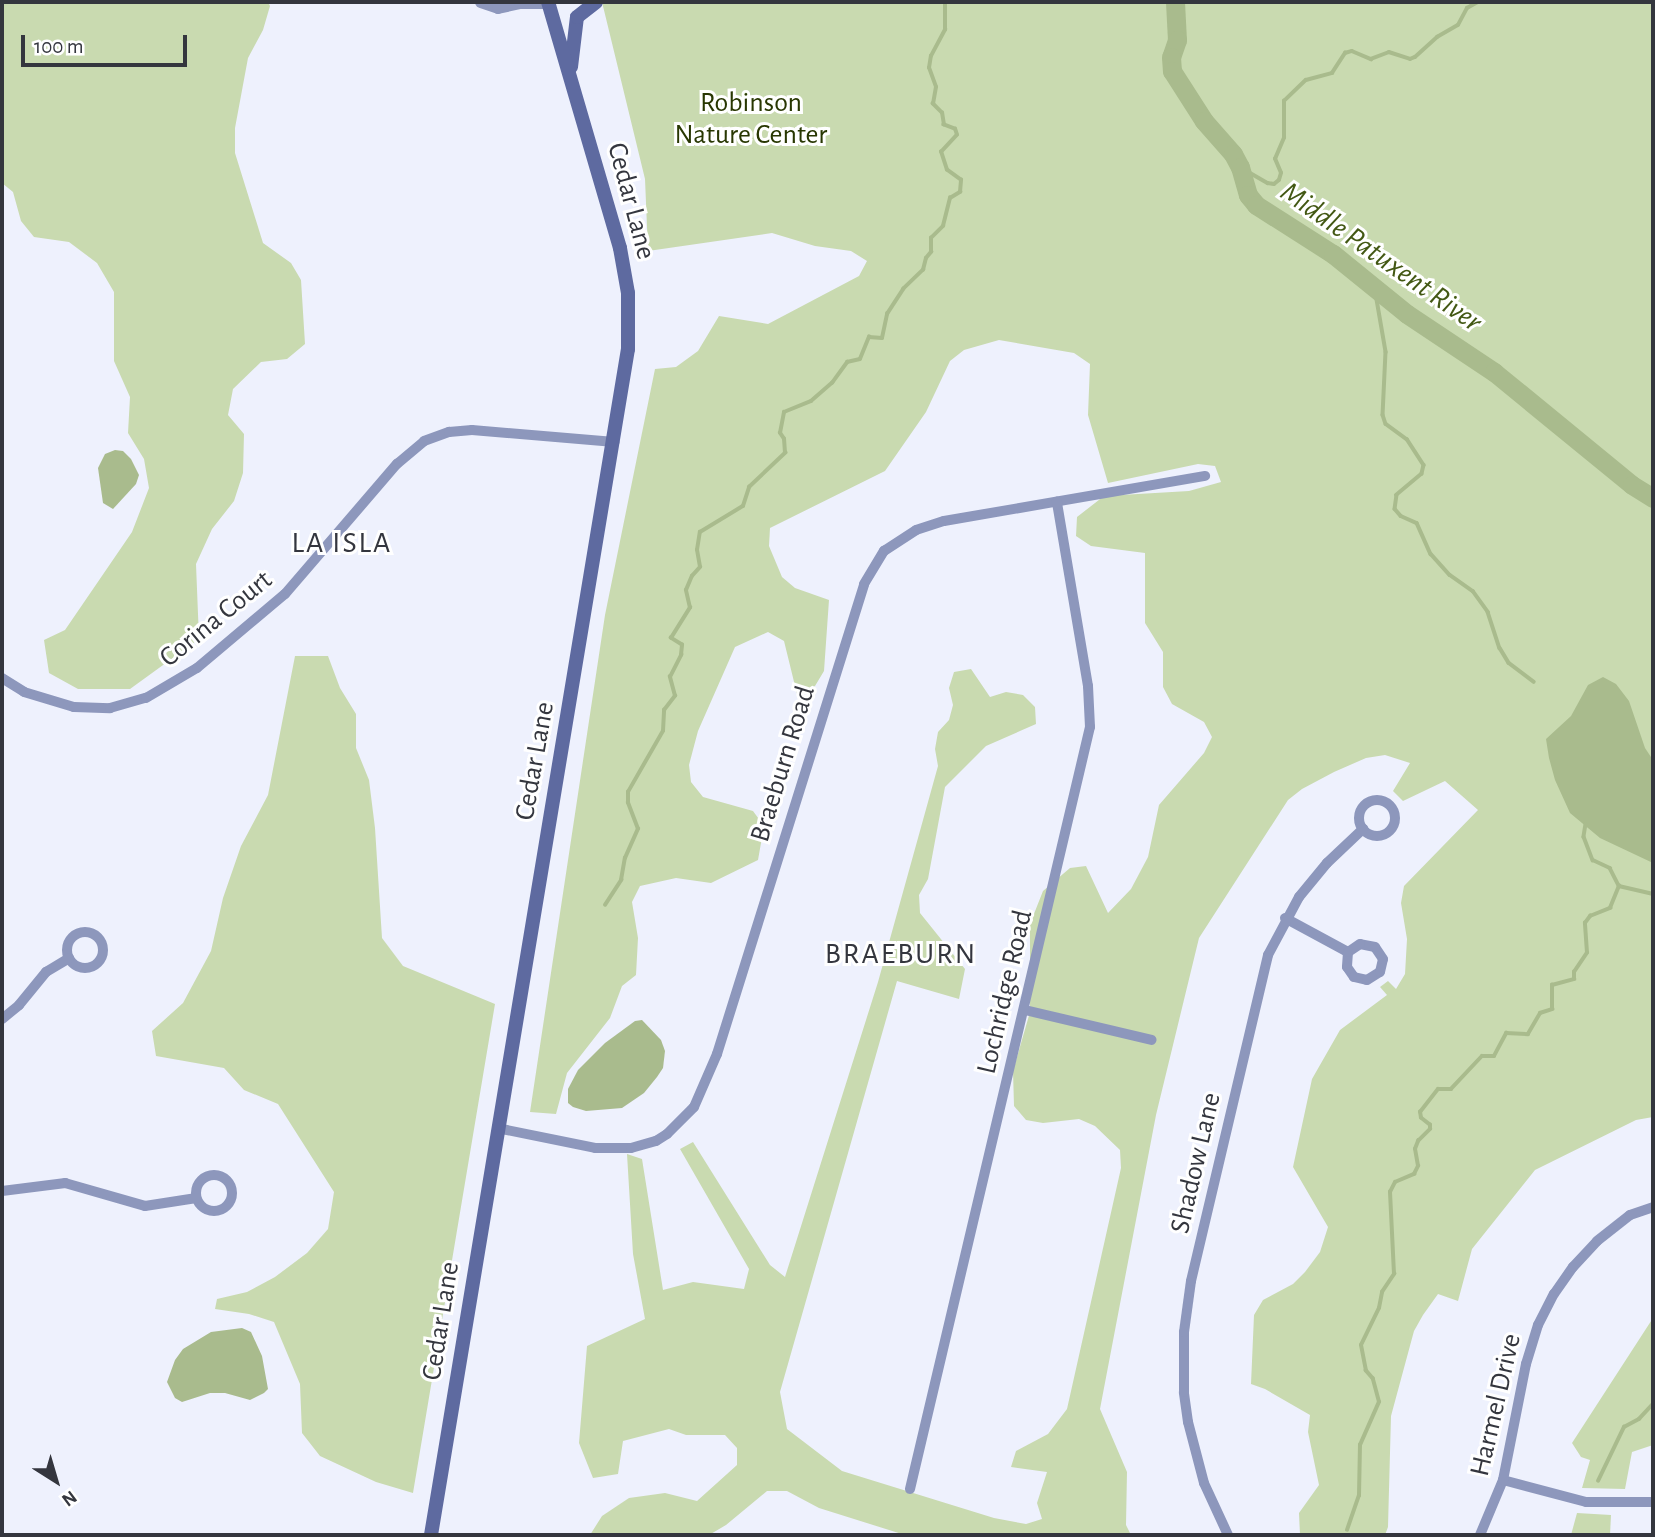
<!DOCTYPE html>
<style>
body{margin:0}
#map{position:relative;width:1655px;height:1537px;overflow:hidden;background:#eef1fd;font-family:"Alegreya Sans",sans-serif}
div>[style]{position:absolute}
.green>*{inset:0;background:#c9dab0}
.water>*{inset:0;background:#a9bb8d}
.stream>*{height:3.5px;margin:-1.75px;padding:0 1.75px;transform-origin:1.75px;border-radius:1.75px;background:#a9bb8d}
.river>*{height:19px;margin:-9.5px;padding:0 9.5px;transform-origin:9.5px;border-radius:9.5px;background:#a9bb8d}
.minor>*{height:10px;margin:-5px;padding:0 5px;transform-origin:5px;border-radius:5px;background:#8d97bc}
.minor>.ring{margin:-5px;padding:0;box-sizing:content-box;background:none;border:10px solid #8d97bc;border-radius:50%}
.tertiary>*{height:12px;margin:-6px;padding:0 6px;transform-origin:6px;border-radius:6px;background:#8d97bc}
.secondary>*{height:14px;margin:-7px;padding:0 7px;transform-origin:7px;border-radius:7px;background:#5e6aa0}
span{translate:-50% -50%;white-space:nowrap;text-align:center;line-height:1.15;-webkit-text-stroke:6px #fff;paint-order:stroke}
.park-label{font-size:28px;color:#283702}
.street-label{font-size:28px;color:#34363e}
.water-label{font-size:30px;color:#435814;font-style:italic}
.neighbourhood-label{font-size:30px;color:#34363e;letter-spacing:2px}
.frame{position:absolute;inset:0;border:4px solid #34363e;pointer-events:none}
.north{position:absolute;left:21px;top:1446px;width:70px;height:70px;-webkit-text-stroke:5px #fff;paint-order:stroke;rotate:143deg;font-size:19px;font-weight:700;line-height:28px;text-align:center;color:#34363e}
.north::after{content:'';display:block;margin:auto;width:24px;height:32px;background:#34363e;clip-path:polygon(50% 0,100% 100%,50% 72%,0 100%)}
.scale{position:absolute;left:21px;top:35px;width:166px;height:32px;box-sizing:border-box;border:4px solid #34363e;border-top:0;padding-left:9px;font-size:21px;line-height:24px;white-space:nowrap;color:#34363e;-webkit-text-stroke:5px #fff;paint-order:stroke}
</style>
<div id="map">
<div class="green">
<i style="clip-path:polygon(2px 2px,268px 2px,270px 6px,263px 30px,248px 58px,235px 128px,235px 153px,263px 243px,291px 263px,301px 280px,305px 344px,287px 359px,261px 362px,233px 389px,228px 415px,244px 434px,243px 473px,234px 501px,212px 529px,196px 564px,199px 639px,130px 689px,78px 689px,49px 673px,44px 640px,65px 630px,132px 532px,149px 488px,144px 459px,128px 433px,130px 397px,114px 361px,114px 292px,97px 263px,69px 242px,34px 237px,21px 221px,13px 192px,2px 183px)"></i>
<i style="clip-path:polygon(602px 2px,1653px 2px,1653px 1117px,1636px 1120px,1535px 1170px,1472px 1249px,1458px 1301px,1438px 1294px,1423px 1315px,1414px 1331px,1391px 1416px,1388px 1527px,1385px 1535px,1300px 1535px,1299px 1513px,1319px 1485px,1308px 1432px,1310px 1415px,1265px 1389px,1251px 1384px,1254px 1315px,1263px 1300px,1293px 1284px,1305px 1272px,1320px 1252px,1328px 1227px,1293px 1167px,1312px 1079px,1340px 1030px,1387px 995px,1380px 987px,1388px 981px,1396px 989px,1405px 974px,1407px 939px,1401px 903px,1404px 886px,1478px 810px,1445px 781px,1403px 801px,1393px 791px,1410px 763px,1385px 755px,1366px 758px,1334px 772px,1302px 789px,1288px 800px,1199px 938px,1156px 1115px,1100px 1409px,1127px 1472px,1126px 1525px,1131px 1535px,905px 1535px,819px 1508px,787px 1491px,767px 1491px,726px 1525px,709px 1535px,590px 1535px,602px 1516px,629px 1498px,665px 1493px,697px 1501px,737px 1465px,737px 1448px,725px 1435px,686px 1435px,669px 1429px,623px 1441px,618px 1474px,593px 1478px,579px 1443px,587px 1346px,645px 1319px,633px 1254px,627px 1154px,642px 1159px,663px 1290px,693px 1282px,744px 1289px,749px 1269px,680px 1149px,693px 1142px,770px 1265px,785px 1277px,878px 982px,938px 766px,935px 749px,938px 732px,949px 720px,953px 705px,949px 688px,954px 672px,971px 669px,990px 697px,1006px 692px,1023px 695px,1035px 707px,1036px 724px,986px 746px,945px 787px,928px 879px,919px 895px,920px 913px,965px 969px,959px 999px,897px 981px,780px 1392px,787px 1429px,842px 1471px,994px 1518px,1026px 1524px,1042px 1519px,1037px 1503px,1047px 1472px,1011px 1467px,1016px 1451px,1048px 1434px,1067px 1409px,1121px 1168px,1120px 1150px,1095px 1126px,1079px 1119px,1043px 1123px,1026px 1120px,1014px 1106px,1013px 1071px,1030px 1012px,1030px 924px,1043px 891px,1070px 868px,1086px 866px,1108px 913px,1131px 889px,1148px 857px,1159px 805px,1204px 753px,1212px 737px,1204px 722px,1172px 704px,1163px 687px,1163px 652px,1145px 623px,1145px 553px,1091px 546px,1076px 536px,1077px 517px,1104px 496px,1189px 491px,1221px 482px,1215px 466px,1198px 464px,1108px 483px,1088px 415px,1090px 364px,1074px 353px,999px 340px,964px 350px,950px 361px,926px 412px,885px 471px,770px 528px,769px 546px,782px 577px,795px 588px,829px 600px,824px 671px,815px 686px,797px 694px,784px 641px,768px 632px,735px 647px,698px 731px,689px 765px,691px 782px,703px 797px,753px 811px,764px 826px,758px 860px,711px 883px,676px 878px,640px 886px,632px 902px,638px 938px,636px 975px,622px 986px,610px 1018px,567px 1073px,556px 1114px,530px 1112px,605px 615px,655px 369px,676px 367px,698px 351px,719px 316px,768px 324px,859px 276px,867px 261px,851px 251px,815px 246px,772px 233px,648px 251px,645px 179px)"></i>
<i style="clip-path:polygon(295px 656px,328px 656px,340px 688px,356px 714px,356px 748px,369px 780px,375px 828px,382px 938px,403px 966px,495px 1004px,413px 1493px,376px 1482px,320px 1456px,302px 1433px,300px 1384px,274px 1322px,249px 1314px,215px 1309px,217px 1299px,247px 1292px,275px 1277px,307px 1253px,328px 1229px,334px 1192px,278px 1104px,244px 1090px,224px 1068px,156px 1056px,152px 1031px,183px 1003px,211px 951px,223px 898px,241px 846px,268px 795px)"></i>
<i style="clip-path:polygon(1653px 1318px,1653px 1445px,1632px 1452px,1625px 1489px,1582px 1488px,1590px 1460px,1581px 1457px,1572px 1443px)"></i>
<i style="clip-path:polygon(1577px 1513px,1611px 1515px,1610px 1535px,1571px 1535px)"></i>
</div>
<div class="water">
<i style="clip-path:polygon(115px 450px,123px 451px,131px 459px,139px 475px,136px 484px,113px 509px,103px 503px,98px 468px,105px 454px)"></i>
<i style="clip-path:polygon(1603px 677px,1616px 684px,1629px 701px,1645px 748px,1653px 760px,1653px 863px,1600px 838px,1570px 813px,1555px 780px,1549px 758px,1546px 739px,1571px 716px,1588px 685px)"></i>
<i style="clip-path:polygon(642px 1020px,661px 1040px,665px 1051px,663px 1068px,657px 1077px,644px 1093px,622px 1108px,586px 1111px,573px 1107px,568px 1103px,568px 1089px,578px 1070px,605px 1043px,635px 1021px)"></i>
<i style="clip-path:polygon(242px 1328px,251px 1332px,262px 1356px,268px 1389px,264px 1393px,250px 1400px,225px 1393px,210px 1393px,182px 1402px,175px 1398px,167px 1382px,175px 1360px,183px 1349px,211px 1332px)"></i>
</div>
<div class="stream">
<i style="left:1240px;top:167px;width:32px;rotate:30deg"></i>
<i style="left:1268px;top:183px;width:6px;rotate:9deg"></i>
<i style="left:1274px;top:184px;width:6px;rotate:-39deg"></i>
<i style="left:1279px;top:180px;width:7px;rotate:-74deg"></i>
<i style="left:1281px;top:173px;width:15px;rotate:-113deg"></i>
<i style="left:1275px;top:159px;width:23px;rotate:-67deg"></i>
<i style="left:1284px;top:138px;width:37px;rotate:-90deg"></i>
<i style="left:1284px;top:101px;width:30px;rotate:-44deg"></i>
<i style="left:1306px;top:80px;width:27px;rotate:-15deg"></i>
<i style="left:1332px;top:73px;width:24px;rotate:-57deg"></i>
<i style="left:1345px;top:53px;width:7px;rotate:-16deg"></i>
<i style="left:1352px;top:51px;width:21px;rotate:23deg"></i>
<i style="left:1371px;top:59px;width:19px;rotate:-21deg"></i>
<i style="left:1389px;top:52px;width:22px;rotate:18deg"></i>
<i style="left:1410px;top:59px;width:5px;rotate:-22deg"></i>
<i style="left:1415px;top:57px;width:30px;rotate:-42deg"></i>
<i style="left:1437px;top:37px;width:24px;rotate:-30deg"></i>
<i style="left:1458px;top:25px;width:19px;rotate:-62deg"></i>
<i style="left:1467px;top:8px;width:13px;rotate:-29deg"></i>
<i style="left:1375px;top:288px;width:65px;rotate:80.2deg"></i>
<i style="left:1386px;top:352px;width:63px;rotate:92.7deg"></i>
<i style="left:1383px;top:415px;width:9px;rotate:72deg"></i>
<i style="left:1386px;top:424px;width:26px;rotate:36deg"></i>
<i style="left:1407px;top:439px;width:31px;rotate:57deg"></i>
<i style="left:1424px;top:465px;width:9px;rotate:103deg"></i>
<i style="left:1422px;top:474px;width:33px;rotate:140deg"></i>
<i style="left:1397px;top:495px;width:14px;rotate:98deg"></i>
<i style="left:1395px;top:509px;width:9px;rotate:49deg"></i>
<i style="left:1401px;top:516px;width:17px;rotate:24deg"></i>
<i style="left:1417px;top:523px;width:34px;rotate:66deg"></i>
<i style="left:1431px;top:554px;width:28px;rotate:48deg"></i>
<i style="left:1450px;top:575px;width:28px;rotate:35deg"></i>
<i style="left:1473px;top:591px;width:26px;rotate:54deg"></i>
<i style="left:1488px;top:612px;width:38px;rotate:72deg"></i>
<i style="left:1500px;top:648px;width:17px;rotate:59deg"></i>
<i style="left:1509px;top:663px;width:31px;rotate:37deg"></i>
<i style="left:1586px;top:824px;width:13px;rotate:99deg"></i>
<i style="left:1584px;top:837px;width:25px;rotate:69deg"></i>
<i style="left:1593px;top:860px;width:19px;rotate:25deg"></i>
<i style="left:1610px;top:868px;width:20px;rotate:63deg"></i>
<i style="left:1619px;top:886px;width:35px;rotate:13deg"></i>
<i style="left:605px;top:905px;width:30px;rotate:-57deg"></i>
<i style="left:621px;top:880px;width:22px;rotate:-80deg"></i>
<i style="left:625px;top:858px;width:32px;rotate:-66deg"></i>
<i style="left:638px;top:829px;width:28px;rotate:-111deg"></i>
<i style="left:628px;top:803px;width:11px;rotate:-90deg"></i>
<i style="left:628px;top:792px;width:70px;rotate:-60.2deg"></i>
<i style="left:663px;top:731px;width:21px;rotate:-87deg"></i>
<i style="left:664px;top:710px;width:18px;rotate:-52deg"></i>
<i style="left:675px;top:696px;width:20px;rotate:-105deg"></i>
<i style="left:670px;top:677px;width:25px;rotate:-63deg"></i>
<i style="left:681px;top:655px;width:10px;rotate:-84deg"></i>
<i style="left:682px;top:645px;width:13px;rotate:-148deg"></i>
<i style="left:671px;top:638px;width:36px;rotate:-58deg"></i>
<i style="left:690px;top:608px;width:18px;rotate:-103deg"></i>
<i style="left:686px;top:590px;width:15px;rotate:-67deg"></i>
<i style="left:692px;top:576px;width:12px;rotate:-48deg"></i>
<i style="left:700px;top:567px;width:17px;rotate:-100deg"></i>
<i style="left:697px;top:550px;width:18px;rotate:-81deg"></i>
<i style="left:700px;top:532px;width:50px;rotate:-31.2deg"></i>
<i style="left:743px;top:506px;width:20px;rotate:-72deg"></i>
<i style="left:749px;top:487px;width:50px;rotate:-43.4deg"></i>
<i style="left:785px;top:453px;width:14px;rotate:-94deg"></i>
<i style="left:784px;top:439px;width:7px;rotate:-124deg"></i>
<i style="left:780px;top:433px;width:21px;rotate:-79deg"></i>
<i style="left:784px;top:412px;width:29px;rotate:-22deg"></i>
<i style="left:811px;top:401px;width:28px;rotate:-41deg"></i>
<i style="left:832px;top:383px;width:26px;rotate:-54deg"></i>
<i style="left:847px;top:362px;width:13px;rotate:-13deg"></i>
<i style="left:860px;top:359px;width:24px;rotate:-68deg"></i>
<i style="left:869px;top:337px;width:13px;rotate:4deg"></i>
<i style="left:882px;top:338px;width:25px;rotate:-78deg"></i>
<i style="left:887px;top:314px;width:30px;rotate:-57deg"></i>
<i style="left:903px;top:289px;width:28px;rotate:-44deg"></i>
<i style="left:923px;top:270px;width:12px;rotate:-76deg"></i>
<i style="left:926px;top:258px;width:8px;rotate:-50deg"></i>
<i style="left:931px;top:252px;width:14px;rotate:-90deg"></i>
<i style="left:931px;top:238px;width:17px;rotate:-45deg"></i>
<i style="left:943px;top:226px;width:29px;rotate:-76deg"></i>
<i style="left:950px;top:198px;width:12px;rotate:-31deg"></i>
<i style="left:960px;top:192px;width:12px;rotate:-85deg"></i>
<i style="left:961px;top:180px;width:17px;rotate:-144deg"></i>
<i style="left:947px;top:170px;width:19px;rotate:-108deg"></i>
<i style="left:941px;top:152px;width:23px;rotate:-47deg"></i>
<i style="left:957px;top:135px;width:6px;rotate:-108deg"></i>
<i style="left:955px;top:129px;width:12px;rotate:-160deg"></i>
<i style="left:944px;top:125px;width:12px;rotate:-99deg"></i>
<i style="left:942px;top:113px;width:13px;rotate:-135deg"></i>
<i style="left:933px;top:104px;width:17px;rotate:-80deg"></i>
<i style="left:936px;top:87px;width:20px;rotate:-110deg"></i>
<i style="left:929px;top:68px;width:12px;rotate:-81deg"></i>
<i style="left:931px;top:56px;width:30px;rotate:-62deg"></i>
<i style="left:945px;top:30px;width:28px;rotate:-90deg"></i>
<i style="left:1598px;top:1481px;width:60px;rotate:-64.3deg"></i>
<i style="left:1624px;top:1427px;width:17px;rotate:-28deg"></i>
<i style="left:1639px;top:1419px;width:21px;rotate:-47deg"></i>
<i style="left:1347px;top:1530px;width:36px;rotate:-71deg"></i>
<i style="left:1359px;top:1496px;width:51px;rotate:-88.9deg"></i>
<i style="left:1360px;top:1445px;width:47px;rotate:-66.2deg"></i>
<i style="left:1379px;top:1402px;width:24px;rotate:-105deg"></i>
<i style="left:1373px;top:1379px;width:11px;rotate:-131deg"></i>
<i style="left:1366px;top:1371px;width:26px;rotate:-101deg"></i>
<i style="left:1361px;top:1345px;width:41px;rotate:-64.1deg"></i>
<i style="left:1379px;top:1308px;width:16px;rotate:-79deg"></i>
<i style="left:1382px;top:1292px;width:22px;rotate:-56deg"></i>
<i style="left:1394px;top:1274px;width:82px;rotate:-92.8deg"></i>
<i style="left:1390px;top:1192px;width:11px;rotate:-63deg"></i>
<i style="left:1395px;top:1182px;width:21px;rotate:-23deg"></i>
<i style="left:1414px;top:1174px;width:9px;rotate:-63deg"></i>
<i style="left:1418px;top:1166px;width:17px;rotate:-100deg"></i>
<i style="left:1415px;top:1149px;width:9px;rotate:-69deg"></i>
<i style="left:1418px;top:1141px;width:17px;rotate:-45deg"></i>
<i style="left:1430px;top:1129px;width:4px;rotate:-90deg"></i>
<i style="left:1430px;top:1125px;width:11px;rotate:-142deg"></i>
<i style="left:1421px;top:1118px;width:6px;rotate:-99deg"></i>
<i style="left:1420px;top:1112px;width:29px;rotate:-52deg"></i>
<i style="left:1438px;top:1089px;width:13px"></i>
<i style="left:1451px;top:1089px;width:45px;rotate:-46.8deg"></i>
<i style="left:1482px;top:1056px;width:12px"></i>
<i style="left:1494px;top:1056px;width:26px;rotate:-62deg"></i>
<i style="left:1506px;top:1033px;width:22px;rotate:3deg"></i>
<i style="left:1528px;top:1034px;width:24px;rotate:-60deg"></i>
<i style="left:1540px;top:1013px;width:13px;rotate:-18deg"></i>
<i style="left:1552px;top:1009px;width:24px;rotate:-90deg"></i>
<i style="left:1552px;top:985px;width:23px;rotate:-15deg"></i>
<i style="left:1574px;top:979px;width:7px;rotate:-90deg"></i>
<i style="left:1574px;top:972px;width:23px;rotate:-56deg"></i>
<i style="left:1587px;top:953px;width:30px;rotate:-94deg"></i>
<i style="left:1585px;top:923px;width:9px;rotate:-54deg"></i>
<i style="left:1590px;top:916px;width:22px;rotate:-22deg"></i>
<i style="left:1610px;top:908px;width:24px;rotate:-68deg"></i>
</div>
<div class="river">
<i style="left:1175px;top:2px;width:38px;rotate:87deg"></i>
<i style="left:1177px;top:40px;width:18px;rotate:109deg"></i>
<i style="left:1171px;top:57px;width:14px;rotate:86deg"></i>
<i style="left:1172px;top:71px;width:59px;rotate:57.4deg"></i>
<i style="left:1204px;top:121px;width:44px;rotate:48.7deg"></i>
<i style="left:1233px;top:154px;width:15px;rotate:62deg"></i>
<i style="left:1240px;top:167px;width:29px;rotate:74deg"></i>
<i style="left:1248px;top:195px;width:13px;rotate:51deg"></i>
<i style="left:1256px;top:205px;width:91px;rotate:32.5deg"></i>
<i style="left:1333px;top:254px;width:95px;rotate:39deg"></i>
<i style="left:1407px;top:314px;width:105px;rotate:33.7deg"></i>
<i style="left:1494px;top:372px;width:178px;rotate:39.3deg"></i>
<i style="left:1632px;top:485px;width:25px;rotate:32deg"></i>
</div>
<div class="minor">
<i style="left:2px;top:678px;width:26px;rotate:32deg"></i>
<i style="left:24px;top:692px;width:52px;rotate:16.7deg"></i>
<i style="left:74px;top:707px;width:36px;rotate:2deg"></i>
<i style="left:110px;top:708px;width:37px;rotate:-16deg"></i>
<i style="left:146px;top:698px;width:59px;rotate:-30.5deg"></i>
<i style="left:197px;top:668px;width:115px;rotate:-40.1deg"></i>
<i style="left:285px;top:594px;width:172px;rotate:-49.3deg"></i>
<i style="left:397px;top:464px;width:35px;rotate:-40deg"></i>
<i style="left:424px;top:441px;width:27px;rotate:-20deg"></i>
<i style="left:449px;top:432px;width:23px;rotate:-5deg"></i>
<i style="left:472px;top:430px;width:143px;rotate:4.8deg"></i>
<i class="ring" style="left:1359px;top:800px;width:26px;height:26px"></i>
<i style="left:1285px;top:918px;width:72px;rotate:28.4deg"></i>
<i style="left:1348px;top:952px;width:15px;rotate:94deg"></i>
<i style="left:1347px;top:967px;width:12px;rotate:55deg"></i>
<i style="left:1354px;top:977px;width:13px;rotate:13deg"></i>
<i style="left:1367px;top:980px;width:15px;rotate:-32deg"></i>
<i style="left:1380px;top:972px;width:13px;rotate:-77deg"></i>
<i style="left:1383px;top:959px;width:14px;rotate:-124deg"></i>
<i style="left:1375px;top:947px;width:15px;rotate:-169deg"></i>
<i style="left:1360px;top:944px;width:14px;rotate:146deg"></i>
<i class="ring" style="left:67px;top:932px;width:26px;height:26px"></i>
<i style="left:1025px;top:1010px;width:130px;rotate:13.3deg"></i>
<i style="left:2px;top:1019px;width:22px;rotate:-39deg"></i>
<i style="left:19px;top:1005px;width:43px;rotate:-50.7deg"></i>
<i style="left:46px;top:972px;width:27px;rotate:-31deg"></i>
<i style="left:497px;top:1128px;width:100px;rotate:11.5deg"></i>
<i style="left:595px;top:1148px;width:36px"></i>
<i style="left:631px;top:1148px;width:26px;rotate:-16deg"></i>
<i style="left:656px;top:1141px;width:13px;rotate:-32deg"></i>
<i style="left:667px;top:1134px;width:38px;rotate:-45deg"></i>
<i style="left:694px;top:1107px;width:58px;rotate:-66.5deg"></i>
<i style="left:717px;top:1054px;width:492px;rotate:-72.6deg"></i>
<i style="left:864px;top:584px;width:39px;rotate:-59deg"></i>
<i style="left:884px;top:551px;width:38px;rotate:-33deg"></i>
<i style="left:916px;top:530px;width:29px;rotate:-18deg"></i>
<i style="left:944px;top:521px;width:265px;rotate:-9.8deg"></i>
<i class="ring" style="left:196px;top:1175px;width:26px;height:26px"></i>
<i style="left:2px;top:1191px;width:64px;rotate:-7.2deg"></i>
<i style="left:65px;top:1183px;width:83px;rotate:16deg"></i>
<i style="left:145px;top:1206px;width:52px;rotate:-8.9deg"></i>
<i style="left:1503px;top:1480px;width:86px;rotate:14.8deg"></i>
<i style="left:1586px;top:1502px;width:67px"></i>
<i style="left:910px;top:1489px;width:783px;rotate:-76.71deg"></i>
<i style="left:1090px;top:727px;width:41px;rotate:-92.8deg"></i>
<i style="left:1088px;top:686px;width:187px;rotate:-99.6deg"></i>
<i style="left:1228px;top:1535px;width:57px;rotate:-114.8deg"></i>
<i style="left:1204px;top:1483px;width:63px;rotate:-104.7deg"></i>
<i style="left:1188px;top:1422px;width:30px;rotate:-98deg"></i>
<i style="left:1184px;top:1392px;width:60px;rotate:-90deg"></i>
<i style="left:1184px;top:1332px;width:51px;rotate:-82.2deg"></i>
<i style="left:1191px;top:1281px;width:335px;rotate:-76.7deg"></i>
<i style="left:1268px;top:955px;width:66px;rotate:-61.9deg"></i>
<i style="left:1299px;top:897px;width:44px;rotate:-50.5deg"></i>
<i style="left:1327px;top:863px;width:50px;rotate:-43.4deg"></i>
<i style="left:1480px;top:1535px;width:60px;rotate:-67.3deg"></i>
<i style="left:1503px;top:1480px;width:118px;rotate:-78.8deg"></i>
<i style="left:1526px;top:1364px;width:41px;rotate:-72.9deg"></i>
<i style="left:1538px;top:1325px;width:35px;rotate:-63deg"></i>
<i style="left:1554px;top:1294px;width:33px;rotate:-55deg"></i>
<i style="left:1573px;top:1267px;width:35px;rotate:-47deg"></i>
<i style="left:1597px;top:1241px;width:42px;rotate:-38.2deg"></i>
<i style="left:1630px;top:1215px;width:24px;rotate:-19deg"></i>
</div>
<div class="tertiary">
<i style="left:481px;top:2px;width:18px;rotate:19deg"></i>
<i style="left:498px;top:8px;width:23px;rotate:-13deg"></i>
<i style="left:520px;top:3px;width:28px"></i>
</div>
<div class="secondary">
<i style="left:571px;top:67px;width:50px;rotate:-83.2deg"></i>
<i style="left:577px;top:17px;width:24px;rotate:-38deg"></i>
<i style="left:431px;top:1535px;width:1202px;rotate:-80.57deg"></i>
<i style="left:628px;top:349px;width:56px;rotate:-90deg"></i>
<i style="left:628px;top:293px;width:46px;rotate:-100.1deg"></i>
<i style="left:620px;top:248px;width:256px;rotate:-106.3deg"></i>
</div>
<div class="park-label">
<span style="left:751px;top:119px">Robinson<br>Nature Center</span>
</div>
<div class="street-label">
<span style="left:631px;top:201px;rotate:75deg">Cedar Lane</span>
<span style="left:216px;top:619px;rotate:-39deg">Corina Court</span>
<span style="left:535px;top:761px;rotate:-80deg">Cedar Lane</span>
<span style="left:783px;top:764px;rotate:-73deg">Braeburn Road</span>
<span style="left:1005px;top:992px;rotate:-77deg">Lochridge Road</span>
<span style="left:1196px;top:1163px;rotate:-77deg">Shadow Lane</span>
<span style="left:441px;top:1321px;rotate:-81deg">Cedar Lane</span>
<span style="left:1496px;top:1405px;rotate:-77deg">Harmel Drive</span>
</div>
<div class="water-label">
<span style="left:1381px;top:257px;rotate:35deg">Middle Patuxent River</span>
</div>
<div class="neighbourhood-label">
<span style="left:342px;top:543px">LA ISLA</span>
<span style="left:901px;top:954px">BRAEBURN</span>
</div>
<div class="frame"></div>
<div class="north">N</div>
<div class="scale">100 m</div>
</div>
